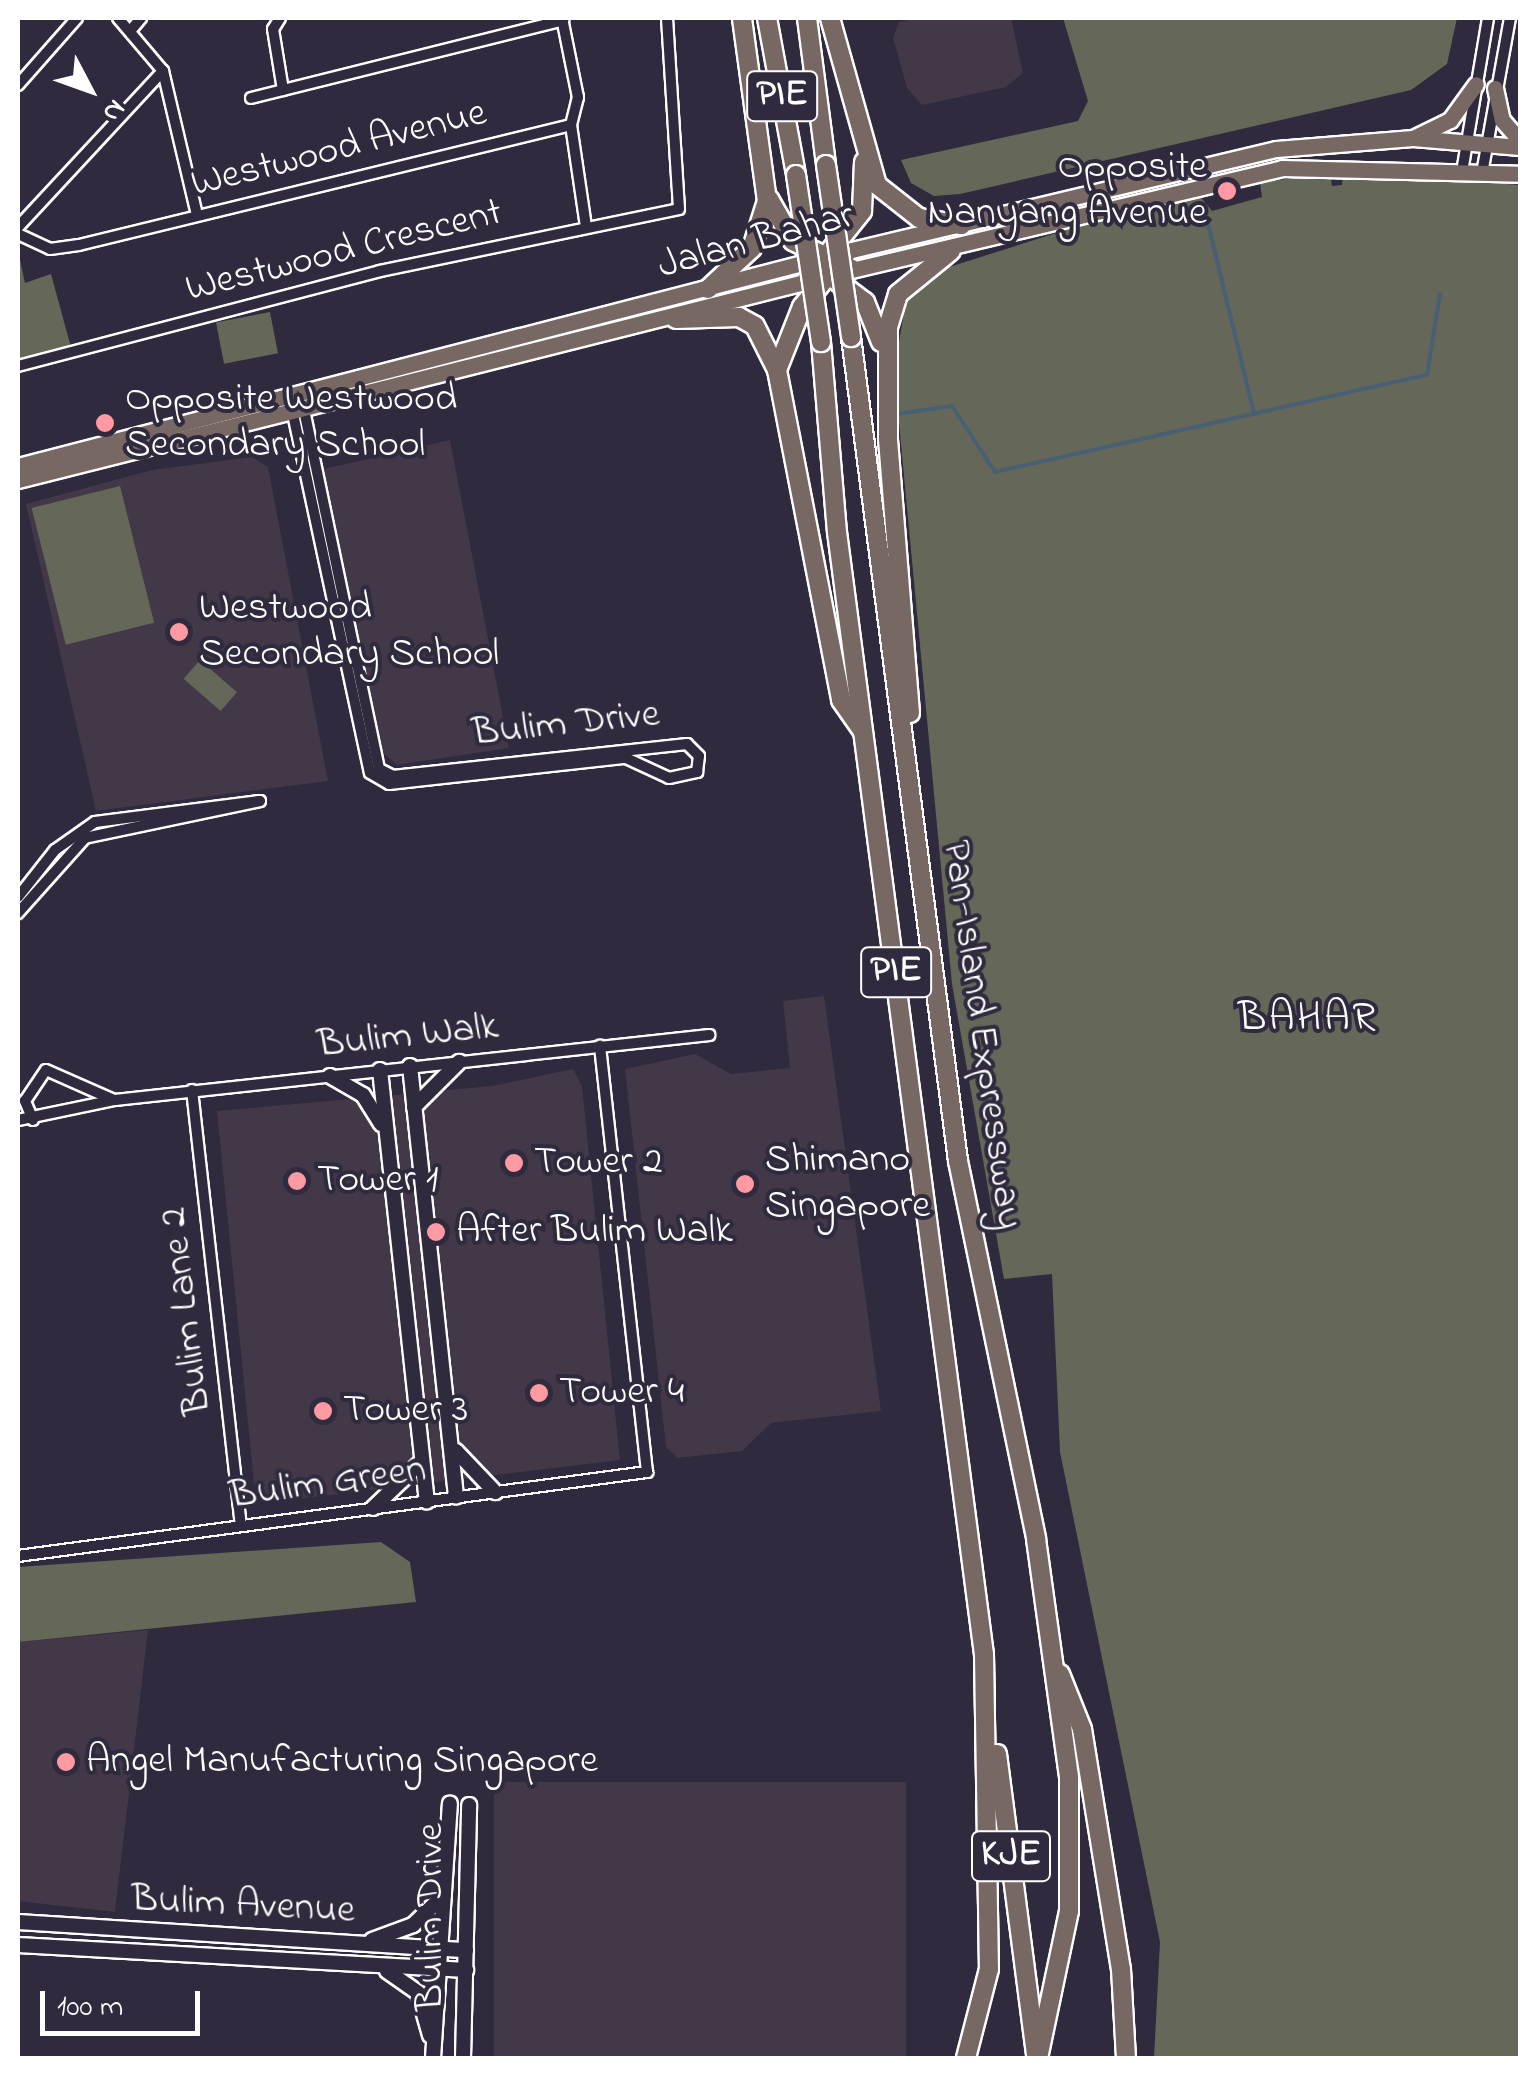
<!DOCTYPE html>
<style>
body{margin:0}
#map{position:relative;width:1538px;height:2076px;overflow:hidden;background:#2f2a3d;font-family:"Indie Flower",sans-serif}
div>[style]{position:absolute}
.built>*{inset:0;background:#423848;transform-origin:0 0}
.green>*{inset:0;background:#656759;transform-origin:0 0}
.stream>*{height:4px;margin:-2px;padding:0 2px;transform-origin:2px;border-radius:2px;background:#496074}
.roads{filter:drop-shadow(2px 0 #fff) drop-shadow(-2px 0 #fff) drop-shadow(0 2px #fff) drop-shadow(0 -2px #fff)}
.street>*{height:10px;margin:-5px;padding:0 5px;transform-origin:5px;border-radius:5px;background:#2f2a3d}
.secondary>*{height:14px;margin:-7px;padding:0 7px;transform-origin:7px;border-radius:7px;background:#2f2a3d}
.primary>*{height:15px;margin:-7.5px;padding:0 7.5px;transform-origin:7.5px;border-radius:7.5px;background:#776864}
.highway>*{height:18px;margin:-9px;padding:0 9px;transform-origin:9px;border-radius:9px;background:#776864}
.bridges{filter:drop-shadow(2px 0 #fff) drop-shadow(-2px 0 #fff) drop-shadow(0 2px #fff) drop-shadow(0 -2px #fff)}
.highway-bridge>*{height:18px;margin:-9px;padding:0 9px;transform-origin:9px;border-radius:9px;background:#776864}
.dots>*{width:28px;height:28px;translate:-50% -50%;box-sizing:border-box;border:5px solid #2f2a3d;border-radius:50%}
span{translate:-50% -50%;white-space:nowrap;text-align:center;line-height:1.15;-webkit-text-stroke:8px #2f2a3d;paint-order:stroke}
.shield-label span{padding:2px 8px;background:#2f2a3d;border:2px solid;border-radius:8px;-webkit-text-stroke-width:0}
.shield-label{font-size:38px;color:#fff;font-weight:700}
.street-label{font-size:40px;color:#fff}
.poi-label{font-size:40px;color:#fff}
.right{translate:-100% -50%;text-align:right}
.left{translate:0 -50%;text-align:left}
.neighbourhood-label{font-size:42px;color:#fff;letter-spacing:2.5px}
.frame{position:absolute;inset:0;border:20px solid #fff;pointer-events:none}
.north{position:absolute;left:40px;top:40px;width:100px;height:100px;-webkit-text-stroke:8px #2f2a3d;paint-order:stroke;rotate:131deg;font-size:28px;font-weight:700;line-height:40px;text-align:center;color:#fff}
.north::after{content:'';display:block;margin:auto;width:35px;height:45px;background:#fff;clip-path:polygon(50% 0,100% 100%,50% 72%,0 100%)}
.scale{position:absolute;left:40px;top:1991px;width:160px;height:45px;box-sizing:border-box;border:5px solid #fff;border-top:0;padding-left:12px;font-size:30px;line-height:35px;white-space:nowrap;color:#fff;-webkit-text-stroke:8px #2f2a3d;paint-order:stroke}
</style>
<div id="map">
<div class="built">
<i style="clip-path:polygon(918px 18px,1011px 18px,1023px 73px,1006px 87px,922px 105px,907px 88px,893px 38px,899px 22px)"></i>
<i style="clip-path:polygon(450px 440px,509px 748px,397px 765px,377px 748px,324px 469px)"></i>
<i style="clip-path:polygon(252px 457px,268px 467px,328px 781px,96px 811px,26px 504px,152px 470px)"></i>
<i style="clip-path:polygon(824px 996px,881px 1411px,771px 1423px,742px 1451px,677px 1458px,666px 1447px,625px 1069px,695px 1054px,731px 1074px,790px 1068px,783px 1001px)"></i>
<i style="clip-path:polygon(573px 1069px,582px 1086px,620px 1460px,264px 1503px,254px 1484px,217px 1111px,492px 1086px)"></i>
<i style="clip-path:polygon(148px 1630px,115px 1912px,18px 1901px,18px 1642px)"></i>
<i style="left:494px;top:1782px;width:412px;height:277px"></i>
</div>
<div class="green">
<i style="clip-path:polygon(1063px 18px,1457px 18px,1447px 64px,1411px 90px,960px 194px,934px 196px,911px 183px,901px 160px,1078px 121px,1088px 101px)"></i>
<i style="clip-path:polygon(1330px 172px,1332px 186px,1342px 185px,1343px 172px,1520px 185px,1520px 2058px,1154px 2058px,1160px 1942px,1060px 1452px,1052px 1274px,1004px 1279px,952px 984px,894px 370px,907px 296px,943px 269px,1072px 228px,1199px 195px,1212px 211px,1262px 197px,1260px 183px)"></i>
<i style="clip-path:polygon(18px 250px,25px 283px,51px 274px,72px 351px,18px 365px)"></i>
<i style="left:270px;top:312px;width:42px;height:55px;rotate:79deg"></i>
<i style="left:120px;top:486px;width:141px;height:91px;rotate:76deg"></i>
<i style="left:200px;top:660px;width:49px;height:25px;rotate:41deg"></i>
<i style="clip-path:polygon(381px 1542px,410px 1562px,416px 1602px,18px 1642px,18px 1567px)"></i>
</div>
<div class="stream">
<i style="left:1205px;top:211px;width:209px;rotate:76.4deg"></i>
<i style="left:897px;top:414px;width:56px;rotate:-8.3deg"></i>
<i style="left:952px;top:406px;width:79px;rotate:56.9deg"></i>
<i style="left:995px;top:472px;width:443px;rotate:-12.7deg"></i>
<i style="left:1427px;top:375px;width:82px;rotate:-80.9deg"></i>
</div>
<div class="roads">
<div class="street">
<i style="left:118px;top:18px;width:70px;rotate:49.7deg"></i>
<i style="left:163px;top:71px;width:148px;rotate:76.7deg"></i>
<i style="left:280px;top:18px;width:13px;rotate:122deg"></i>
<i style="left:273px;top:29px;width:62px;rotate:80.7deg"></i>
<i style="left:562px;top:18px;width:81px;rotate:78.6deg"></i>
<i style="left:578px;top:97px;width:29px;rotate:104deg"></i>
<i style="left:131px;top:30px;width:16px;rotate:-50deg"></i>
<i style="left:18px;top:85px;width:89px;rotate:-48.6deg"></i>
<i style="left:251px;top:98px;width:322px;rotate:-14deg"></i>
<i style="left:571px;top:125px;width:102px;rotate:81.6deg"></i>
<i style="left:1463px;top:166px;width:150px;rotate:-80.4deg"></i>
<i style="left:1483px;top:168px;width:152px;rotate:-79.8deg"></i>
<i style="left:18px;top:227px;width:213px;rotate:-47.1deg"></i>
<i style="left:18px;top:234px;width:35px;rotate:25deg"></i>
<i style="left:50px;top:249px;width:29px;rotate:-8deg"></i>
<i style="left:79px;top:245px;width:506px;rotate:-13.71deg"></i>
<i style="left:18px;top:366px;width:374px;rotate:-14.7deg"></i>
<i style="left:380px;top:271px;width:305px;rotate:-11.7deg"></i>
<i style="left:679px;top:209px;width:191px;rotate:-93.6deg"></i>
<i style="left:293px;top:414px;width:367px;rotate:77.9deg"></i>
<i style="left:370px;top:773px;width:22px;rotate:30deg"></i>
<i style="left:389px;top:784px;width:238px;rotate:-6.3deg"></i>
<i style="left:626px;top:758px;width:47px;rotate:24.9deg"></i>
<i style="left:669px;top:778px;width:29px;rotate:-12deg"></i>
<i style="left:697px;top:772px;width:16px;rotate:-83deg"></i>
<i style="left:699px;top:756px;width:17px;rotate:-135deg"></i>
<i style="left:687px;top:744px;width:296px;rotate:173.8deg"></i>
<i style="left:393px;top:776px;width:16px;rotate:-153deg"></i>
<i style="left:379px;top:769px;width:366px;rotate:-101.8deg"></i>
<i style="left:18px;top:897px;width:60px;rotate:-51.8deg"></i>
<i style="left:55px;top:850px;width:49px;rotate:-35deg"></i>
<i style="left:95px;top:822px;width:166px;rotate:-7.3deg"></i>
<i style="left:260px;top:801px;width:179px;rotate:168.1deg"></i>
<i style="left:85px;top:838px;width:101px;rotate:131.8deg"></i>
<i style="left:192px;top:1090px;width:438px;rotate:83.6deg"></i>
<i style="left:18px;top:1120px;width:99px;rotate:-11.7deg"></i>
<i style="left:115px;top:1100px;width:598px;rotate:-6.24deg"></i>
<i style="left:33px;top:1120px;width:21px;rotate:-113deg"></i>
<i style="left:25px;top:1101px;width:37px;rotate:-56deg"></i>
<i style="left:46px;top:1070px;width:74px;rotate:23.8deg"></i>
<i style="left:18px;top:1556px;width:635px;rotate:-7.61deg"></i>
<i style="left:647px;top:1472px;width:429px;rotate:-96.3deg"></i>
</div>
<div class="secondary">
<i style="left:410px;top:1066px;width:433px;rotate:83.9deg"></i>
<i style="left:380px;top:1070px;width:434px;rotate:83.8deg"></i>
<i style="left:330px;top:1076px;width:38px;rotate:30deg"></i>
<i style="left:363px;top:1095px;width:34px;rotate:58deg"></i>
<i style="left:414px;top:1107px;width:64px;rotate:-45deg"></i>
<i style="left:456px;top:1451px;width:57px;rotate:46.4deg"></i>
<i style="left:373px;top:1508px;width:68px;rotate:-43.8deg"></i>
<i style="left:18px;top:1922px;width:449px;rotate:3.6deg"></i>
<i style="left:372px;top:1940px;width:44px;rotate:-20.1deg"></i>
<i style="left:413px;top:1925px;width:43px;rotate:-44.1deg"></i>
<i style="left:18px;top:1945px;width:449px;rotate:3.2deg"></i>
<i style="left:387px;top:1971px;width:38px;rotate:35deg"></i>
<i style="left:418px;top:1993px;width:44px;rotate:74.1deg"></i>
<i style="left:433px;top:2058px;width:255px;rotate:-86.2deg"></i>
<i style="left:463px;top:2058px;width:253px;rotate:-88.6deg"></i>
</div>
<div class="primary">
<i style="left:1495px;top:88px;width:33px;rotate:78deg"></i>
<i style="left:1502px;top:120px;width:28px;rotate:49deg"></i>
<i style="left:1413px;top:138px;width:41px;rotate:-25.9deg"></i>
<i style="left:1450px;top:120px;width:44px;rotate:-54.2deg"></i>
<i style="left:839px;top:253px;width:449px;rotate:-13.4deg"></i>
<i style="left:1276px;top:149px;width:137px;rotate:-4.6deg"></i>
<i style="left:1413px;top:138px;width:107px;rotate:4.8deg"></i>
<i style="left:843px;top:272px;width:451px;rotate:-13.3deg"></i>
<i style="left:1282px;top:168px;width:238px;rotate:1.4deg"></i>
<i style="left:18px;top:466px;width:825px;rotate:-14.52deg"></i>
<i style="left:18px;top:480px;width:823px;rotate:-14.14deg"></i>
</div>
<div class="highway">
<i style="left:767px;top:18px;width:160px;rotate:79.5deg"></i>
<i style="left:807px;top:18px;width:148px;rotate:82.6deg"></i>
<i style="left:830px;top:18px;width:173px;rotate:74.3deg"></i>
<i style="left:877px;top:185px;width:53px;rotate:38.2deg"></i>
<i style="left:919px;top:218px;width:43px;rotate:9.5deg"></i>
<i style="left:769px;top:199px;width:48px;rotate:60.3deg"></i>
<i style="left:793px;top:241px;width:65px;rotate:25.4deg"></i>
<i style="left:833px;top:278px;width:40px;rotate:37deg"></i>
<i style="left:865px;top:302px;width:43px;rotate:68.2deg"></i>
<i style="left:806px;top:281px;width:90px;rotate:-51.3deg"></i>
<i style="left:862px;top:211px;width:49px;rotate:-87.7deg"></i>
<i style="left:708px;top:289px;width:60px;rotate:-43deg"></i>
<i style="left:752px;top:248px;width:49px;rotate:-72.3deg"></i>
<i style="left:767px;top:201px;width:185px;rotate:-97.8deg"></i>
<i style="left:676px;top:319px;width:63px;rotate:-1.8deg"></i>
<i style="left:739px;top:317px;width:18px;rotate:29deg"></i>
<i style="left:755px;top:326px;width:49px;rotate:63.4deg"></i>
<i style="left:777px;top:370px;width:336px;rotate:79deg"></i>
<i style="left:841px;top:700px;width:37px;rotate:55deg"></i>
<i style="left:851px;top:337px;width:831px;rotate:82.6deg"></i>
<i style="left:958px;top:1161px;width:386px;rotate:78.3deg"></i>
<i style="left:1036px;top:1539px;width:241px;rotate:82.1deg"></i>
<i style="left:1069px;top:1778px;width:133px;rotate:90deg"></i>
<i style="left:1069px;top:1911px;width:150px;rotate:101.9deg"></i>
<i style="left:821px;top:342px;width:191px;rotate:85.2deg"></i>
<i style="left:837px;top:532px;width:1132px;rotate:82.54deg"></i>
<i style="left:984px;top:1654px;width:315px;rotate:89.1deg"></i>
<i style="left:989px;top:1969px;width:92px;rotate:104.5deg"></i>
<i style="left:777px;top:370px;width:68px;rotate:-68.4deg"></i>
<i style="left:802px;top:307px;width:71px;rotate:-50.7deg"></i>
<i style="left:910px;top:713px;width:276px;rotate:-94.6deg"></i>
<i style="left:888px;top:438px;width:111px;rotate:-90deg"></i>
<i style="left:888px;top:327px;width:34px;rotate:-73deg"></i>
<i style="left:898px;top:294px;width:68px;rotate:-39.1deg"></i>
<i style="left:1060px;top:1674px;width:59px;rotate:68.2deg"></i>
<i style="left:1082px;top:1729px;width:243px;rotate:80.8deg"></i>
<i style="left:1121px;top:1969px;width:89px;rotate:86.8deg"></i>
<i style="left:997px;top:1754px;width:304px;rotate:82.6deg"></i>
</div>
</div>
<div class="bridges">
<div class="highway-bridge">
<i style="left:826px;top:165px;width:174px;rotate:81.7deg"></i>
<i style="left:796px;top:175px;width:169px;rotate:81.5deg"></i>
</div>
</div>
<div class="dots">
<i style="left:1227px;top:191px;background:#ff9aa2"></i>
<i style="left:105px;top:423px;background:#ff9aa2"></i>
<i style="left:179px;top:632px;background:#ff9aa2"></i>
<i style="left:514px;top:1163px;background:#ff9aa2"></i>
<i style="left:297px;top:1181px;background:#ff9aa2"></i>
<i style="left:745px;top:1184px;background:#ff9aa2"></i>
<i style="left:436px;top:1232px;background:#ff9aa2"></i>
<i style="left:539px;top:1393px;background:#ff9aa2"></i>
<i style="left:323px;top:1411px;background:#ff9aa2"></i>
<i style="left:66px;top:1762px;background:#ff9aa2"></i>
</div>
<div class="shield-label">
<span style="left:782px;top:96px">PIE</span>
<span style="left:896px;top:972px">PIE</span>
<span style="left:1011px;top:1856px">KJE</span>
</div>
<div class="street-label">
<span style="left:339px;top:150px;rotate:-14deg">Westwood Avenue</span>
<span style="left:756px;top:242px;rotate:-15deg">Jalan Bahar</span>
<span style="left:344px;top:252px;rotate:-14deg">Westwood Crescent</span>
<span style="left:566px;top:725px;rotate:-6deg">Bulim Drive</span>
<span style="left:981px;top:1035px;rotate:82deg">Pan-Island Expressway</span>
<span style="left:408px;top:1037px;rotate:-6deg">Bulim Walk</span>
<span style="left:187px;top:1311px;rotate:-97deg">Bulim Lane 2</span>
<span style="left:328px;top:1484px;rotate:-8deg">Bulim Green</span>
<span style="left:243px;top:1906px;rotate:3deg">Bulim Avenue</span>
<span style="left:432px;top:1917px;rotate:-90deg">Bulim Drive</span>
</div>
<div class="poi-label">
<span class="right" style="left:1207px;top:191px">Opposite<br>Nanyang Avenue</span>
<span class="left" style="left:125px;top:423px">Opposite Westwood<br>Secondary School</span>
<span class="left" style="left:199px;top:632px">Westwood<br>Secondary School</span>
<span class="left" style="left:765px;top:1184px">Shimano<br>Singapore</span>
<span class="left" style="left:534px;top:1163px">Tower 2</span>
<span class="left" style="left:317px;top:1181px">Tower 1</span>
<span class="left" style="left:456px;top:1232px">After Bulim Walk</span>
<span class="left" style="left:559px;top:1393px">Tower 4</span>
<span class="left" style="left:343px;top:1411px">Tower 3</span>
<span class="left" style="left:86px;top:1762px">Angel Manufacturing Singapore</span>
</div>
<div class="neighbourhood-label">
<span style="left:1308px;top:1019px">BAHAR</span>
</div>
<div class="frame"></div>
<div class="north">N</div>
<div class="scale">100 m</div>
</div>
